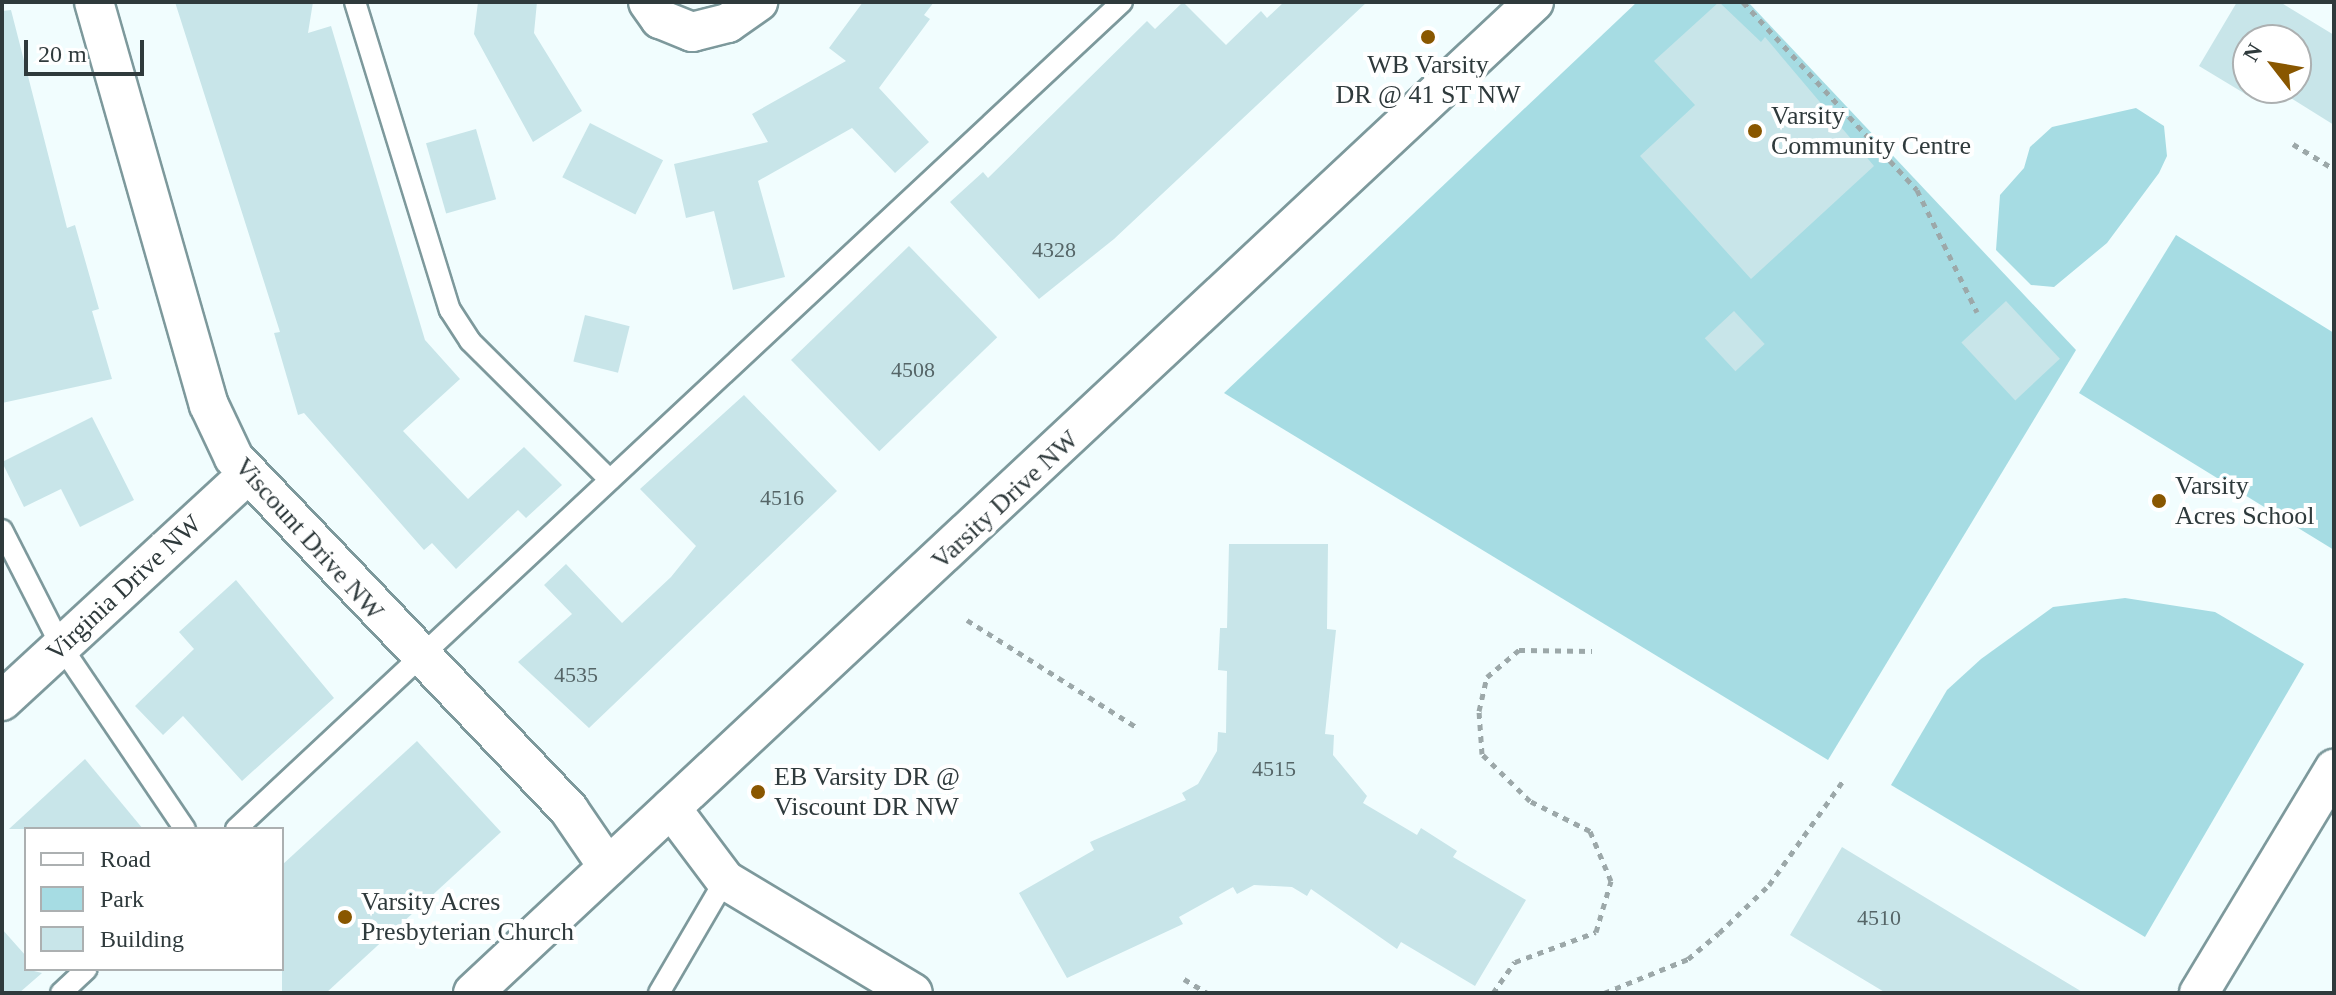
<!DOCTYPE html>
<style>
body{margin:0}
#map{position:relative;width:2336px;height:995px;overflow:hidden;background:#f1fdfe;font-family:Georgia,serif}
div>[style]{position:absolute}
.green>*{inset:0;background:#a6dce3}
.building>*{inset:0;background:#c8e5e9;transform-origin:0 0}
.path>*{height:5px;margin-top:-2.5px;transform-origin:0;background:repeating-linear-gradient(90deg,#9ca8a9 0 6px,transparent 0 12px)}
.roads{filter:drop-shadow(2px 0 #7d999c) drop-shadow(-2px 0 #7d999c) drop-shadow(0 2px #7d999c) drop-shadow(0 -2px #7d999c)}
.service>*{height:20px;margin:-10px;padding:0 10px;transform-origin:10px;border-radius:10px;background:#fff}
.minor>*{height:38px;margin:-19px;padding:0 19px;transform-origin:19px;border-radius:19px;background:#fff}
.dots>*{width:22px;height:22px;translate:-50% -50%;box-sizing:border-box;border:4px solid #fff;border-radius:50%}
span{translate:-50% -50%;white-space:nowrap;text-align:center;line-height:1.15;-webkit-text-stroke:8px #fff;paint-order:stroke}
.number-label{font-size:22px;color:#556567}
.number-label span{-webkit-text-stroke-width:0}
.poi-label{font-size:26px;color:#2f3a3c}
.left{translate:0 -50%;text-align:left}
.street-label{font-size:26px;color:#2f3a3c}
.frame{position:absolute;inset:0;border:4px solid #2f3a3c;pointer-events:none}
.legend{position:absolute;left:24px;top:827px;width:260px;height:144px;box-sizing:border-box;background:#fff;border:2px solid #acb0b1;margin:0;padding:10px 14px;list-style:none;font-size:24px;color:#2f3a3c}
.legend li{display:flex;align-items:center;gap:16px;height:40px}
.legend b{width:40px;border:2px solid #acb0b1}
.north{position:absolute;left:2232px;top:24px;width:80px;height:80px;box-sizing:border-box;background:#fff;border:2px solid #acb0b1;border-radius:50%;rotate:301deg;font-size:22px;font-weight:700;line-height:32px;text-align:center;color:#2f3a3c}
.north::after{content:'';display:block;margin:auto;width:28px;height:36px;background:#895700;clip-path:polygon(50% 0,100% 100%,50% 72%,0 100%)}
.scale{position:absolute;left:24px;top:40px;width:120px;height:36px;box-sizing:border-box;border:4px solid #2f3a3c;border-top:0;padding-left:10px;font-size:24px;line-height:28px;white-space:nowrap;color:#2f3a3c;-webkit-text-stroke:6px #fff;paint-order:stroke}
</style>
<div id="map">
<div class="green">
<i style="clip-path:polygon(1637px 2px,1748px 2px,2076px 350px,1828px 760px,1224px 393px)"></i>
<i style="clip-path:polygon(2136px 108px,2164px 126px,2167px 156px,2159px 173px,2107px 243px,2054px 287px,2031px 285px,1996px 250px,2000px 195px,2024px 168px,2030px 147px,2052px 127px)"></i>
<i style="clip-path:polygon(2176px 235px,2334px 333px,2334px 550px,2079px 393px)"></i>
<i style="clip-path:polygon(2125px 598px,2215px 612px,2304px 664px,2145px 937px,1891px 785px,1947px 690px,1981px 659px,2053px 607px)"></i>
</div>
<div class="building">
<i style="clip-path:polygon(175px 2px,313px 2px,308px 33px,331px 26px,425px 340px,460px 379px,403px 431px,468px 499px,524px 447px,562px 485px,526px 518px,518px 510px,456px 569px,432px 543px,424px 550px,304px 413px,298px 415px,274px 333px,280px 332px)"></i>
<i style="clip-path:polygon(478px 2px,537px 2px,534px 33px,582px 111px,533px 142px,474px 34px)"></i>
<i style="clip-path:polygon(863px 2px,934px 2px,924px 15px,930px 19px,879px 88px,929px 142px,895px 173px,852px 128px,758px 181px,785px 277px,733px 290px,714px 211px,686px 218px,674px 164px,768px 142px,752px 114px,846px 61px,829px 48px)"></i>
<i style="clip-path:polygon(1183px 2px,1226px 45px,1261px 11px,1267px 18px,1284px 2px,1367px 2px,1114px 239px,1039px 299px,950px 202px,983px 172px,988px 178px,1147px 21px,1155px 29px)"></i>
<i style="clip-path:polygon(1719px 2px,1761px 42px,1765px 37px,1874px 166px,1751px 279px,1640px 156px,1695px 105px,1654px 61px)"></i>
<i style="clip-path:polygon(2237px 2px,2280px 2px,2334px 35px,2334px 125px,2275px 88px,2296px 88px,2296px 40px,2248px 40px,2248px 88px,2258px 88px,2252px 98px,2199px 66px)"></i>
<i style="clip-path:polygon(11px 10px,67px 228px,75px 225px,99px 309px,92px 311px,112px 379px,2px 403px,2px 11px)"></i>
<i style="left:590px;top:123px;width:82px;height:61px;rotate:27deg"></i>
<i style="left:476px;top:129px;width:73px;height:52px;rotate:74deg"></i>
<i style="left:909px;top:246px;width:127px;height:164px;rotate:46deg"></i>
<i style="left:2006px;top:301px;width:79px;height:61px;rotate:47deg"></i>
<i style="left:1734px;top:311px;width:45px;height:40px;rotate:47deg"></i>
<i style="left:585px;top:315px;width:46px;height:48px;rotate:14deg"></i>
<i style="clip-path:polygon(744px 395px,837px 491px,589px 728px,518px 662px,572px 614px,544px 585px,566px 564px,622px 623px,671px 577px,696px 546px,640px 489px)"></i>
<i style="clip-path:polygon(92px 417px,134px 500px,80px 527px,61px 489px,24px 507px,2px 462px)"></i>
<i style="clip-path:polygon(1229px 544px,1328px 544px,1327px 629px,1336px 630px,1325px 734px,1334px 735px,1333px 755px,1367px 796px,1363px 803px,1417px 835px,1421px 828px,1457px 851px,1453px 857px,1526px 900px,1475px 986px,1401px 942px,1397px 949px,1311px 889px,1307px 896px,1292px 887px,1254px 885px,1237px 894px,1233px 887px,1179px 917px,1183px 924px,1067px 978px,1019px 893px,1094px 850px,1090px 842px,1186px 800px,1182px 793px,1198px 784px,1217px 751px,1218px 732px,1226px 733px,1227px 671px,1218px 670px,1220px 628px,1227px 628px)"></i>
<i style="clip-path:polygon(236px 580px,334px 698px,242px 781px,183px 716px,163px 735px,135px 706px,194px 649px,179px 632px)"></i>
<i style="clip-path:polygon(417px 741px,501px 832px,326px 993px,282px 993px,282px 865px)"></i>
<i style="clip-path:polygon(85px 759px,143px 829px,9px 829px)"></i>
<i style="clip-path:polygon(1842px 847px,1984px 933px,2084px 993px,1886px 993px,1841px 966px,1790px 935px)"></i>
<i style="clip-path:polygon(2px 929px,26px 956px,26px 969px,42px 973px,19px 993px,2px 993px)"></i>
</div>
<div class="path">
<i style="left:1743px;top:2px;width:256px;rotate:47.2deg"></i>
<i style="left:1917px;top:190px;width:136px;rotate:63.8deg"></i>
<i style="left:2293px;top:144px;width:48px;rotate:31.4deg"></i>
<i style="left:967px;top:620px;width:200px;rotate:32.3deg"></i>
<i style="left:1184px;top:979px;width:27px;rotate:31deg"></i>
<i style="left:1493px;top:993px;width:38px;rotate:-55deg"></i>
<i style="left:1515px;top:962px;width:86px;rotate:-20.3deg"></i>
<i style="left:1596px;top:932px;width:53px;rotate:-73.6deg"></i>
<i style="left:1611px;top:881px;width:54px;rotate:-112.8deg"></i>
<i style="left:1590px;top:831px;width:67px;rotate:-153.4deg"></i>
<i style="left:1530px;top:801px;width:67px;rotate:-135.6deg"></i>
<i style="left:1482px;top:754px;width:43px;rotate:-94deg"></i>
<i style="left:1479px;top:711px;width:35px;rotate:-77deg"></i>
<i style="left:1487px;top:677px;width:42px;rotate:-40.2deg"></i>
<i style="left:1519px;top:650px;width:73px;rotate:0.8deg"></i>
<i style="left:1604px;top:993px;width:91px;rotate:-22deg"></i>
<i style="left:1688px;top:959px;width:40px;rotate:-40deg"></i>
<i style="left:1719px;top:933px;width:69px;rotate:-43.8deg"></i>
<i style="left:1769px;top:885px;width:128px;rotate:-54.6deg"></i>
</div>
<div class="roads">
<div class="service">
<i style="left:355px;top:2px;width:322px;rotate:72.9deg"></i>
<i style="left:450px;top:310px;width:37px;rotate:57deg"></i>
<i style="left:470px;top:341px;width:197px;rotate:44.8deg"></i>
<i style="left:2px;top:530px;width:130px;rotate:63deg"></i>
<i style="left:61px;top:646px;width:221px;rotate:55.9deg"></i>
<i style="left:236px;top:829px;width:1212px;rotate:-43.03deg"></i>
<i style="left:61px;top:993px;width:35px;rotate:-43deg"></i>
<i style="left:659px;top:993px;width:131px;rotate:-59.7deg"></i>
</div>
<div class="minor">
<i style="left:94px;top:2px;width:419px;rotate:74.1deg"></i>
<i style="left:209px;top:405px;width:59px;rotate:64.7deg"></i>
<i style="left:234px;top:458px;width:486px;rotate:46.4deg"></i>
<i style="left:569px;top:810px;width:69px;rotate:55.6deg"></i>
<i style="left:648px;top:2px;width:21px;rotate:55deg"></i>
<i style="left:660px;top:19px;width:35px;rotate:22deg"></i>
<i style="left:692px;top:32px;width:37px;rotate:-14deg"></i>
<i style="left:728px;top:23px;width:37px;rotate:-35deg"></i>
<i style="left:2px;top:701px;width:333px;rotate:-42.7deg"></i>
<i style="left:671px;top:808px;width:90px;rotate:53.1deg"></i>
<i style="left:725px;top:880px;width:219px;rotate:31deg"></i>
<i style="left:473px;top:993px;width:1452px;rotate:-43.05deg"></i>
<i style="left:2199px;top:993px;width:262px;rotate:-58.9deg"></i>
</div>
</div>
<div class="dots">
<i style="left:1428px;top:37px;background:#895700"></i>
<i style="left:1755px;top:131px;background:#895700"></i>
<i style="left:2159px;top:501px;background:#895700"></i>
<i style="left:758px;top:792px;background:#895700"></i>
<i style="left:345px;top:917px;background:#895700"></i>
</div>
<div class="number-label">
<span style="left:1054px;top:250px">4328</span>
<span style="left:913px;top:370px">4508</span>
<span style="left:782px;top:498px">4516</span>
<span style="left:576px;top:675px">4535</span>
<span style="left:1274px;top:769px">4515</span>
<span style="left:1879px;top:918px">4510</span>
</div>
<div class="poi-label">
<span style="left:1428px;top:80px">WB Varsity<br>DR @ 41 ST NW</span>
<span class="left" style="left:1771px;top:131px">Varsity<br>Community Centre</span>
<span class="left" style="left:2175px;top:501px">Varsity<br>Acres School</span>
<span class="left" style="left:774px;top:792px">EB Varsity DR @<br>Viscount DR NW</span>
<span class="left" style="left:361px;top:917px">Varsity Acres<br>Presbyterian Church</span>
</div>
<div class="street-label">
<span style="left:1005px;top:500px;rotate:-43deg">Varsity Drive NW</span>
<span style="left:309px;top:539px;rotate:48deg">Viscount Drive NW</span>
<span style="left:124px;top:588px;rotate:-43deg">Virginia Drive NW</span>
</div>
<div class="frame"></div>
<ul class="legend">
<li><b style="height:10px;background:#fff"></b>Road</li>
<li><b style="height:22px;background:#a6dce3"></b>Park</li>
<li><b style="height:22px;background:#c8e5e9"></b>Building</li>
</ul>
<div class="north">N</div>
<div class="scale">20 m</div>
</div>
